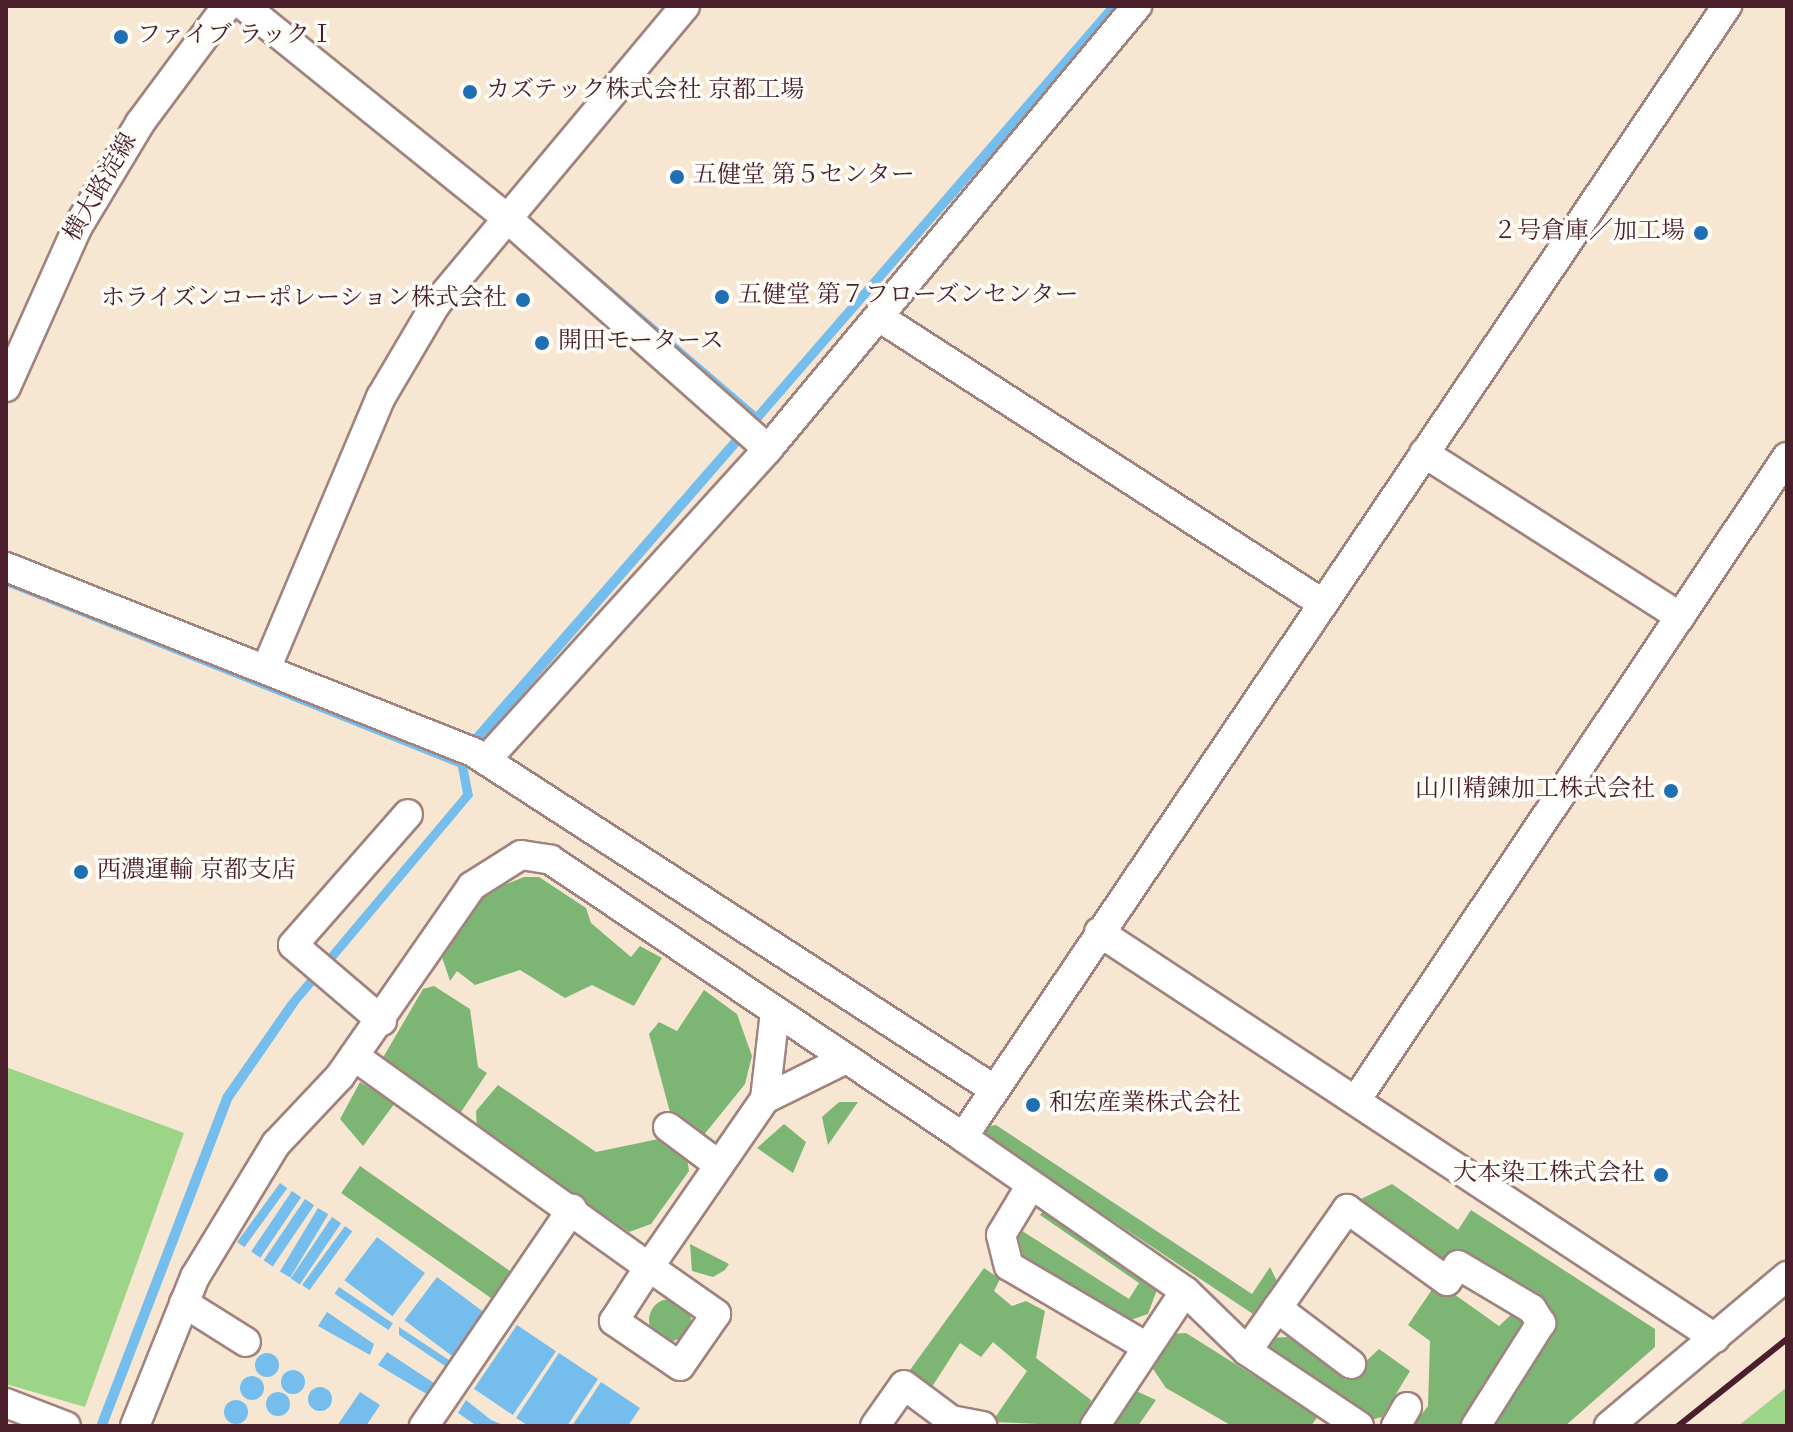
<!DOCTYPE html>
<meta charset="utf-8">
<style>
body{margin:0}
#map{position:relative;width:1793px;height:1432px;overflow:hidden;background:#f7e7d2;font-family:"Old Standard TT","Noto Serif JP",serif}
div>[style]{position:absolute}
.green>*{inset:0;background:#9cd588}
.forest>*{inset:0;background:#7db674;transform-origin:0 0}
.round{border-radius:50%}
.water>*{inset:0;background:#75bded;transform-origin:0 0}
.roads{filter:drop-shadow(2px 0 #a0837e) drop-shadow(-2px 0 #a0837e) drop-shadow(0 2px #a0837e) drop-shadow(0 -2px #a0837e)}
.minor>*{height:28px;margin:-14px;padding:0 14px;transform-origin:14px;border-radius:14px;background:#fff}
.rail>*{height:6px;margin:-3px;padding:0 3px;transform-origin:3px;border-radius:3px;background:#4a1f2b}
.dots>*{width:22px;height:22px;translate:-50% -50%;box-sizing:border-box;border:4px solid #fdfcf7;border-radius:50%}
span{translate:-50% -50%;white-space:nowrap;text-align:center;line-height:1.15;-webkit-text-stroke:7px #fdfcf7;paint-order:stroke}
.poi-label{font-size:24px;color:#4a1f2b}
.left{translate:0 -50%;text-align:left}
.right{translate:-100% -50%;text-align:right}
.street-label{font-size:24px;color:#4a1f2b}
.frame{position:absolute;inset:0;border:8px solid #4a1f2b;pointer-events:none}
</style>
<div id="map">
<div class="green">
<i style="clip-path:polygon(6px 1067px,184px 1133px,85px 1407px,6px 1384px)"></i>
<i style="clip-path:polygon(1787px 1387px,1787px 1426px,1738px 1426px)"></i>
</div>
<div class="forest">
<i style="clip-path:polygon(524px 877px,539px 877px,586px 908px,591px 923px,631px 957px,640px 946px,662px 958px,634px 1006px,592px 985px,565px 998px,520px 970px,475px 985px,457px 971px,450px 981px,442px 957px,484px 893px)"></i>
<i style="clip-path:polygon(434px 986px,470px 1009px,478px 1067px,487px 1073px,459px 1115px,381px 1061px,423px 989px)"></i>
<i style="clip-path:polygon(704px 990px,737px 1014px,752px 1056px,745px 1084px,699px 1141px,671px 1116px,649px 1034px,659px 1022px,677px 1031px)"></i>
<i style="clip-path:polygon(360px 1082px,395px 1103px,363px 1146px,340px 1119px)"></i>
<i style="clip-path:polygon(498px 1085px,596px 1152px,663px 1138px,687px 1158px,689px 1171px,651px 1224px,629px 1232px,477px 1129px,476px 1111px)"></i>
<i style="clip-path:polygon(839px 1102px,858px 1102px,828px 1145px,822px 1117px)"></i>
<i style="clip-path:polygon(784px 1124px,806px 1142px,793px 1173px,757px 1148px)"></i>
<i style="clip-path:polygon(996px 1125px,1252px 1294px,1270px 1267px,1277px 1281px,1253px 1314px,987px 1137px,985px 1127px)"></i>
<i style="left:360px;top:1166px;width:192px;height:33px;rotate:35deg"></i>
<i style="clip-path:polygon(1392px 1184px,1458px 1230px,1471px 1210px,1655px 1329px,1655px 1347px,1565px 1426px,1494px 1426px,1551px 1330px,1455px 1275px,1361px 1199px)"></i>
<i style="clip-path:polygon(1044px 1210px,1158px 1287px,1148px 1314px,1128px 1321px,1023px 1256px,1016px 1227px,1129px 1299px,1139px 1283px,1040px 1215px)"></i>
<i style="clip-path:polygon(690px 1244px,729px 1264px,725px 1270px,713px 1277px,692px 1271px)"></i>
<i style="clip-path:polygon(984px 1268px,1000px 1279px,994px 1291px,1012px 1306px,1026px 1301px,1045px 1311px,1036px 1358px,1091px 1400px,1087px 1426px,992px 1422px,1027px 1371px,993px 1342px,981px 1357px,960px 1343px,930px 1390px,907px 1374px)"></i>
<i style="clip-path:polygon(1437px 1282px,1499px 1326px,1514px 1312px,1527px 1319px,1468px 1426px,1413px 1426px,1428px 1406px,1430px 1341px,1408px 1325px)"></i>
<i class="round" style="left:649px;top:1299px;width:42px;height:42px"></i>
<i style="clip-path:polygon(1186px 1333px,1318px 1416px,1311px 1426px,1232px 1426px,1166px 1388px,1151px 1366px,1171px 1334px)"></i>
<i style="clip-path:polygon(1288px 1337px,1346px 1380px,1379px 1349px,1410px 1371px,1382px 1417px,1363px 1422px,1266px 1348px,1271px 1338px)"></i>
<i style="clip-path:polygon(1136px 1391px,1156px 1400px,1138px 1426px,1110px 1426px)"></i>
</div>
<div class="water">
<i style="clip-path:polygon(1108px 6px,1121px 6px,466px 760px,473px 796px,299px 1003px,232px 1100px,107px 1426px,96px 1426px,223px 1095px,288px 1002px,463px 794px,458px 767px,6px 586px,6px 580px,454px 757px,750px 418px,533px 230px,533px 220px,756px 412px)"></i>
<i style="left:280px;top:1183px;width:9px;height:73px;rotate:36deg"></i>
<i style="left:292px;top:1191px;width:11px;height:73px;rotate:34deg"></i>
<i style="left:305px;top:1199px;width:11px;height:74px;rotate:34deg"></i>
<i style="left:318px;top:1208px;width:12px;height:74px;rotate:31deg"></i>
<i style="left:332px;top:1217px;width:11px;height:74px;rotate:34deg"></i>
<i style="left:345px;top:1226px;width:9px;height:73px;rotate:36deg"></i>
<i style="left:377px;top:1237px;width:60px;height:54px;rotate:37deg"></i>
<i style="left:437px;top:1277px;width:60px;height:54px;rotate:37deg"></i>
<i style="left:339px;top:1287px;width:65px;height:8px;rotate:34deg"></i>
<i style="clip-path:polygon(327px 1312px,374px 1344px,370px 1355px,318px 1326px)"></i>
<i style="left:517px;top:1325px;width:47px;height:77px;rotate:34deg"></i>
<i style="clip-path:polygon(399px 1327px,452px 1362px,445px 1366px,399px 1335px)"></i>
<i style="clip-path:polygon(387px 1352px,434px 1383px,430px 1396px,378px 1365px)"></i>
<i class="round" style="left:255px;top:1353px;width:24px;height:24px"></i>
<i style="clip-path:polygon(559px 1353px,598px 1379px,567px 1426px,529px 1426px,516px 1418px)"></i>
<i class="round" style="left:281px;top:1370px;width:24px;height:24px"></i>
<i class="round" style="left:240px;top:1376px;width:24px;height:24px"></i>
<i style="clip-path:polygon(601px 1382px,640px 1408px,628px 1426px,572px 1426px)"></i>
<i class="round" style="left:308px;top:1387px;width:24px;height:24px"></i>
<i style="clip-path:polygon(360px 1392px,380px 1405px,366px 1426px,337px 1426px)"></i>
<i class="round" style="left:266px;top:1392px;width:24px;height:24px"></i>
<i style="clip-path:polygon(466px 1400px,491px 1420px,506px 1426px,477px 1426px,458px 1413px)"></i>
<i class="round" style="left:224px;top:1400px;width:24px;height:24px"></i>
</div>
<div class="roads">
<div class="minor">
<i style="left:244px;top:6px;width:339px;rotate:38.9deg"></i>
<i style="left:508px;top:219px;width:347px;rotate:41.5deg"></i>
<i style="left:879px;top:317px;width:527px;rotate:32.85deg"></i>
<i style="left:6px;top:387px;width:174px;rotate:-65.9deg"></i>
<i style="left:77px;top:228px;width:122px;rotate:-59deg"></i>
<i style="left:140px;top:123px;width:146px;rotate:-53.4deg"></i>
<i style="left:1424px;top:453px;width:304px;rotate:32.6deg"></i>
<i style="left:6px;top:567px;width:502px;rotate:21.61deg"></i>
<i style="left:473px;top:752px;width:618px;rotate:32.92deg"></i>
<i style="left:266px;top:669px;width:295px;rotate:-67.1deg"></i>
<i style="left:381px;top:397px;width:108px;rotate:-59.4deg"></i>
<i style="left:436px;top:304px;width:388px;rotate:-50.1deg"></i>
<i style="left:486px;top:760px;width:420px;rotate:-47.8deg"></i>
<i style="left:768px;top:449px;width:577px;rotate:-50.21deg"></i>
<i style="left:1099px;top:932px;width:738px;rotate:33.39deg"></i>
<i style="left:382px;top:1021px;width:117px;rotate:-139.5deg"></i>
<i style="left:293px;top:945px;width:174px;rotate:-48.7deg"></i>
<i style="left:354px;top:1056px;width:363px;rotate:35.6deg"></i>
<i style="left:649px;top:1267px;width:204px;rotate:-55.4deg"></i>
<i style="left:765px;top:1099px;width:90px;rotate:-26.3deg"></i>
<i style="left:765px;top:1099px;width:89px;rotate:-83.5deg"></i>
<i style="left:1356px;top:1100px;width:774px;rotate:-56.17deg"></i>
<i style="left:668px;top:1127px;width:64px;rotate:36.7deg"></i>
<i style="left:1031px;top:1185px;width:58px;rotate:121deg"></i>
<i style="left:1001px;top:1235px;width:32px;rotate:76deg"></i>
<i style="left:1009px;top:1266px;width:160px;rotate:30.4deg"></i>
<i style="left:649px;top:1267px;width:82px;rotate:35deg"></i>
<i style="left:716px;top:1314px;width:63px;rotate:124.7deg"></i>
<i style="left:680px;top:1366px;width:80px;rotate:-145.7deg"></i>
<i style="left:614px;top:1321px;width:64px;rotate:-57.1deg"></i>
<i style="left:184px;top:1303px;width:73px;rotate:32.2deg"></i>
<i style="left:1277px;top:1308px;width:93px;rotate:37.1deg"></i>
<i style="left:1247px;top:1351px;width:174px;rotate:-54.8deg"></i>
<i style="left:1347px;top:1209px;width:123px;rotate:35.8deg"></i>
<i style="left:1447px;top:1281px;width:19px;rotate:-55deg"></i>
<i style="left:1458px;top:1265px;width:86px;rotate:30.7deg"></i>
<i style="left:1532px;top:1309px;width:17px;rotate:57deg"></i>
<i style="left:1541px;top:1323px;width:122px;rotate:122.3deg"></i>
<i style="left:6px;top:1403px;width:64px;rotate:21deg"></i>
<i style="left:135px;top:1426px;width:161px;rotate:-68.1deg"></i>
<i style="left:195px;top:1277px;width:156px;rotate:-58.7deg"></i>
<i style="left:276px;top:1144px;width:93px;rotate:-46.7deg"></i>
<i style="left:340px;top:1076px;width:231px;rotate:-55.2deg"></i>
<i style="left:472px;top:886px;width:58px;rotate:-32.3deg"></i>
<i style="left:521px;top:855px;width:30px;rotate:9deg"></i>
<i style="left:551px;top:860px;width:496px;rotate:33.9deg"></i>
<i style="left:424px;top:1426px;width:263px;rotate:-55.7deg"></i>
<i style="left:875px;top:1426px;width:50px;rotate:-54.7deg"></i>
<i style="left:904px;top:1385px;width:59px;rotate:36.7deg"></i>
<i style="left:951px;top:1420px;width:32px;rotate:11deg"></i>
<i style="left:1095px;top:1426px;width:162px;rotate:-56.3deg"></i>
<i style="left:1359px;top:1426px;width:135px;rotate:-146.2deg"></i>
<i style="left:1247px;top:1351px;width:86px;rotate:-135.9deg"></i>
<i style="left:1185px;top:1291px;width:270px;rotate:-145.3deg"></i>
<i style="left:963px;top:1137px;width:1365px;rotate:-55.96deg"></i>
<i style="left:1396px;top:1426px;width:22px;rotate:-60deg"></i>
<i style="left:1609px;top:1426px;width:233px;rotate:-40.1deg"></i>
</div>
</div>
<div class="rail">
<i style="left:1678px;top:1426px;width:139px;rotate:-38.6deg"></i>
</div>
<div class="dots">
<i style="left:121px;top:37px;background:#1f6fb2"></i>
<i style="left:470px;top:92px;background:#1f6fb2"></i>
<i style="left:677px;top:177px;background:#1f6fb2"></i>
<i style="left:1701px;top:233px;background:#1f6fb2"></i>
<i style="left:722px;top:297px;background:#1f6fb2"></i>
<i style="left:523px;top:300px;background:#1f6fb2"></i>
<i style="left:542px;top:343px;background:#1f6fb2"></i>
<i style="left:1671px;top:791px;background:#1f6fb2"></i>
<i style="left:81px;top:872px;background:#1f6fb2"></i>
<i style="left:1033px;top:1105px;background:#1f6fb2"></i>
<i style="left:1661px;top:1175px;background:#1f6fb2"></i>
</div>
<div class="poi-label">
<span class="left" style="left:137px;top:37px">ファイブ ラックⅠ</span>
<span class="left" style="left:486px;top:92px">カズテック株式会社 京都工場</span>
<span class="left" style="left:693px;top:177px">五健堂 第５センター</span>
<span class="right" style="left:1685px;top:233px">２号倉庫／加工場</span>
<span class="left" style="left:738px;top:297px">五健堂 第７フローズンセンター</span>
<span class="right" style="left:507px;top:300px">ホライズンコーポレーション株式会社</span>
<span class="left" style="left:558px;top:343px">開田モータース</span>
<span class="right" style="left:1655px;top:791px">山川精錬加工株式会社</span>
<span class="left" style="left:97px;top:872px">西濃運輸 京都支店</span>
<span class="left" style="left:1049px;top:1105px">和宏産業株式会社</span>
<span class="right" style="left:1645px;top:1175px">大本染工株式会社</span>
</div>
<div class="street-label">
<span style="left:102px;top:188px;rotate:-60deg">横大路淀線</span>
</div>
<div class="frame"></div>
</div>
